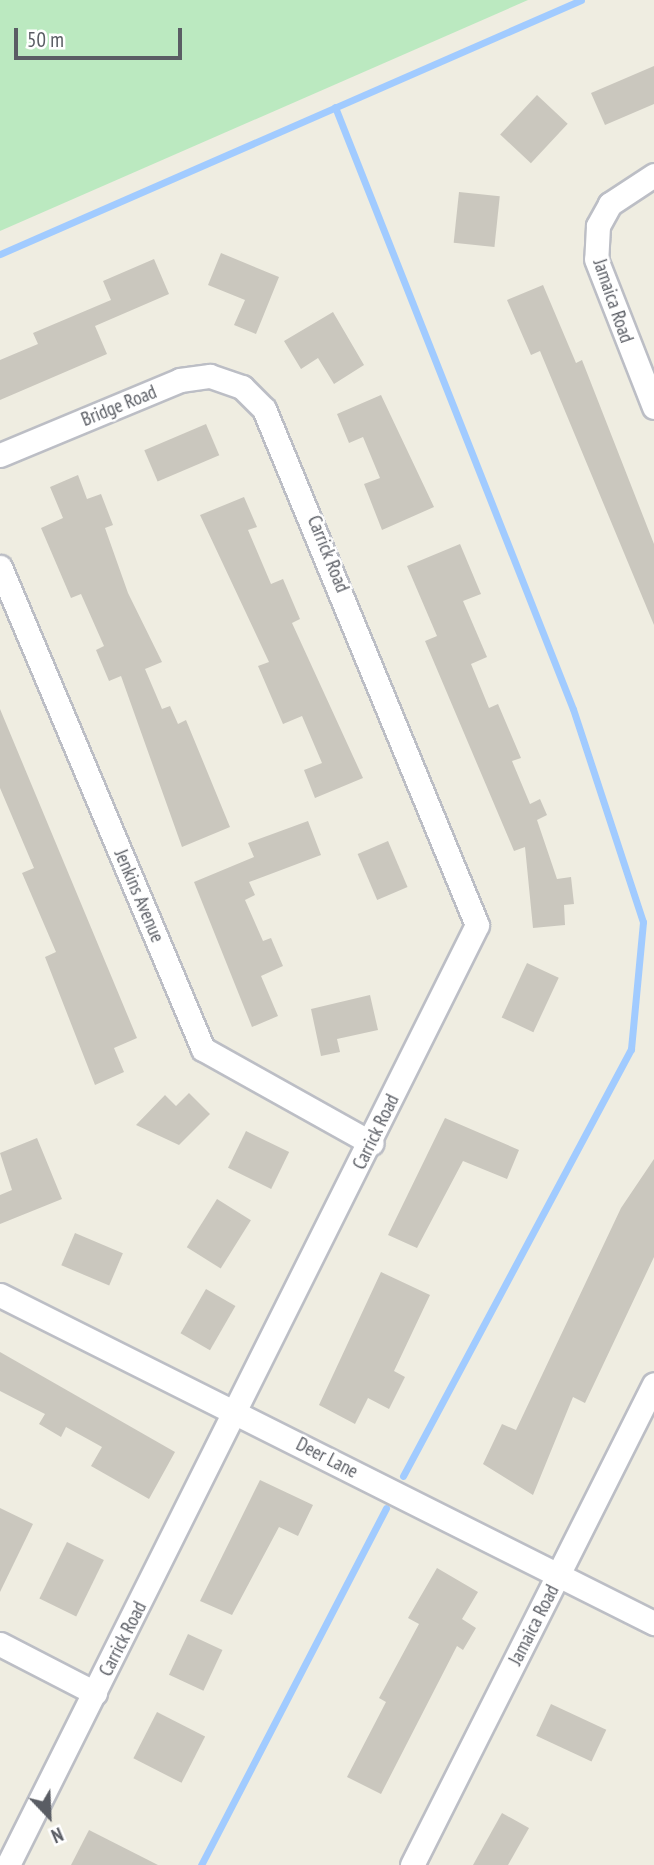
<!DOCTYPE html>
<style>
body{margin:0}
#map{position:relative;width:654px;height:1865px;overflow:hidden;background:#efede1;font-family:"PT Sans Narrow",sans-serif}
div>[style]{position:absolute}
.green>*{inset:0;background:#bbe9c0}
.stream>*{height:7px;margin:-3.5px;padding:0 3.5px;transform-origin:3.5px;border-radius:3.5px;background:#a1cbff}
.building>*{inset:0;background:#cac7be;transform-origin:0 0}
.roads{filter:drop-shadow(2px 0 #bcbec5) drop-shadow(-2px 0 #bcbec5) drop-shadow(0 2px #bcbec5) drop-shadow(0 -2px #bcbec5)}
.minor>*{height:23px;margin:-11.5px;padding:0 11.5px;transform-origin:11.5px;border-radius:11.5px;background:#fff}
span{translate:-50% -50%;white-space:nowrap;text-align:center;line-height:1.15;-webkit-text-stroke:5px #fff;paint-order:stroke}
.street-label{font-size:19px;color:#5a5d64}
.north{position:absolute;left:14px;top:1781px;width:70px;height:70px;-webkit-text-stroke:5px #fff;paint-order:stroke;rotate:157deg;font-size:19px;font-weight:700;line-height:28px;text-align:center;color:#5a5d64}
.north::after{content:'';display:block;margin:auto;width:24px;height:32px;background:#5a5d64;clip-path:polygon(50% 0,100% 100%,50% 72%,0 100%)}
.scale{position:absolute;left:14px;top:28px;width:168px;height:32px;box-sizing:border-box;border:4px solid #5a5d64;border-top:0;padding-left:9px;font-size:21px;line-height:24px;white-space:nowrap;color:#5a5d64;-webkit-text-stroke:5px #fff;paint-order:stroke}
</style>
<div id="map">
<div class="green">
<i style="clip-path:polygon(0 0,528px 0,0 231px)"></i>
</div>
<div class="stream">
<i style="left:335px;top:107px;width:647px;rotate:68.43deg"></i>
<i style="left:573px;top:709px;width:224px;rotate:71.8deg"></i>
<i style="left:643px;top:922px;width:128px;rotate:95.4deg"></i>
<i style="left:631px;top:1049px;width:484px;rotate:118.1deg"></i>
<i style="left:0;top:254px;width:634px;rotate:-23.61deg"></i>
<i style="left:201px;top:1865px;width:402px;rotate:-62.6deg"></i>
</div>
<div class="building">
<i style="clip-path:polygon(654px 66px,654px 104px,605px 125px,591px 93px)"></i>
<i style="left:537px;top:95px;width:42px;height:54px;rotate:43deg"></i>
<i style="left:459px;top:192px;width:41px;height:51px;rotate:6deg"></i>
<i style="clip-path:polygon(221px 253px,279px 277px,256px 334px,234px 325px,245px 300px,208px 285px)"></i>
<i style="clip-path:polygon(154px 259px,169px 294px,95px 326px,107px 354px,0 400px,0 360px,38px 344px,33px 333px,111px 300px,103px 281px)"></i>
<i style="clip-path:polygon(543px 285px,576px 363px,582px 360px,654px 544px,654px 625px,540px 351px,531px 355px,507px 300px)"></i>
<i style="clip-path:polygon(333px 312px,364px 365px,334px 384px,318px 358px,301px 369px,284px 341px)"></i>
<i style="clip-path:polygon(381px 395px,434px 507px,382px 530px,364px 484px,380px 478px,363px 437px,349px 443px,337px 414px)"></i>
<i style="left:206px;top:424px;width:34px;height:67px;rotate:67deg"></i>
<i style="clip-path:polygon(78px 475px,87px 499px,101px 494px,113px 525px,105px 528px,128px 593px,162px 662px,145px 669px,162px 709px,170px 706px,178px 724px,186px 720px,230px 827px,182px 847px,121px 676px,109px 681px,96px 650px,104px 646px,81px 594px,71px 598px,41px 528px,63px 518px,50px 487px)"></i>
<i style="clip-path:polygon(244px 497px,257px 527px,248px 530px,271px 584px,283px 579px,300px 619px,292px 623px,363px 778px,315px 798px,304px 770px,322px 763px,302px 716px,283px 724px,258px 666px,269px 662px,200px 515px)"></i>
<i style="clip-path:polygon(460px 544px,481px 594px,463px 601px,487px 657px,471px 664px,489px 708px,498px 704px,521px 758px,512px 761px,530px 804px,540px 799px,547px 815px,537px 820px,557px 879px,571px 877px,574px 904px,564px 905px,565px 925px,533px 928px,525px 847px,514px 851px,425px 641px,437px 636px,407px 566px)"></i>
<i style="clip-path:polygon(0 709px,137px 1038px,114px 1048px,124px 1072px,95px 1085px,45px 957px,56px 952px,22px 873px,34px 868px,0 788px)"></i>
<i style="clip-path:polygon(308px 821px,321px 855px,249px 882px,255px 895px,245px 900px,263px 941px,271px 938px,283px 966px,261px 976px,278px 1016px,252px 1027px,194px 882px,254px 857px,248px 843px)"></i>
<i style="left:388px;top:841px;width:50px;height:33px;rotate:67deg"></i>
<i style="left:527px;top:963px;width:35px;height:60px;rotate:25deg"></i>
<i style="clip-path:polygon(370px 995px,378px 1030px,337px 1039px,340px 1052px,321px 1056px,311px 1009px)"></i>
<i style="clip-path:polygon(189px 1093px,210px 1114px,179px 1145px,136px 1125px,165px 1095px,176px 1106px)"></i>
<i style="clip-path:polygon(445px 1118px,519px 1150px,507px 1179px,463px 1161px,417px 1248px,388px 1235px)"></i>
<i style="left:246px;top:1131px;width:48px;height:41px;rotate:26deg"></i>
<i style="clip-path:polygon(37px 1138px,62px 1199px,0 1224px,0 1195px,12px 1190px,0 1153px)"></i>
<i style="clip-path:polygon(654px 1159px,654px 1257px,585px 1403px,573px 1397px,533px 1495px,483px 1464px,502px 1424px,516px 1430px,621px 1208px)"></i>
<i style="left:217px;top:1199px;width:40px;height:57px;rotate:32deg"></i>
<i style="left:75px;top:1233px;width:52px;height:35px;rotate:23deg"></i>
<i style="clip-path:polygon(381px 1272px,430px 1295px,394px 1371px,405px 1377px,389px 1409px,368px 1398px,355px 1424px,319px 1405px)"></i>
<i style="left:206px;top:1289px;width:34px;height:51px;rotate:30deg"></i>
<i style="clip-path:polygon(0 1352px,175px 1452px,149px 1499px,91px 1466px,102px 1447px,66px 1427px,61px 1437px,39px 1424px,45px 1414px,0 1391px)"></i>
<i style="clip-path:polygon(260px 1480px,313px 1505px,298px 1536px,279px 1527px,232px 1615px,200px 1601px)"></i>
<i style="clip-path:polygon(0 1508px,33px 1524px,0 1592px)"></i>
<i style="left:67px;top:1542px;width:41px;height:63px;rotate:26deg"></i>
<i style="clip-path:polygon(437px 1568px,478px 1592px,462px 1619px,476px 1628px,463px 1650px,457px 1646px,381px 1794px,347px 1777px,386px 1702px,379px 1698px,419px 1624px,408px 1618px)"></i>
<i style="left:188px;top:1634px;width:38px;height:45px;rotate:25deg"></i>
<i style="left:551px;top:1704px;width:61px;height:35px;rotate:25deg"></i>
<i style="left:157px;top:1712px;width:54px;height:52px;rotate:27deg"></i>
<i style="clip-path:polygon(502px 1813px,529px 1828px,508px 1865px,473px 1865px)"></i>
<i style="clip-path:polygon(89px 1830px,158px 1865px,71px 1865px)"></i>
</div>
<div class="roads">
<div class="minor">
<i style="left:654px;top:175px;width:53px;rotate:146.6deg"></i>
<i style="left:610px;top:204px;width:25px;rotate:119deg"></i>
<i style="left:598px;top:226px;width:33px;rotate:93deg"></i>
<i style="left:596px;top:259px;width:159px;rotate:68.6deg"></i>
<i style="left:0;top:455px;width:195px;rotate:-22.6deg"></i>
<i style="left:180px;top:380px;width:30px;rotate:-8deg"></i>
<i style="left:210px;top:376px;width:34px;rotate:19deg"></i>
<i style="left:242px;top:387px;width:31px;rotate:45deg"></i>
<i style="left:264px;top:409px;width:558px;rotate:67.57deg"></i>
<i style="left:477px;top:925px;width:1051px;rotate:116.52deg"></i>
<i style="left:0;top:567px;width:523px;rotate:67.16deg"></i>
<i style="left:203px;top:1049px;width:193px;rotate:29.2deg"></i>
<i style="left:0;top:1295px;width:732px;rotate:26.64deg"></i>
<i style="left:0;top:1644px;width:107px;rotate:27.3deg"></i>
<i style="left:412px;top:1865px;width:538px;rotate:-63.29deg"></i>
</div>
</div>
<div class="street-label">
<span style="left:613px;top:301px;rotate:71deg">Jamaica Road</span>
<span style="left:119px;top:406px;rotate:-22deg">Bridge Road</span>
<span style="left:328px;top:554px;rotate:68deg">Carrick Road</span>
<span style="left:139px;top:896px;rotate:67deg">Jenkins Avenue</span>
<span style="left:376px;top:1132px;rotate:-64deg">Carrick Road</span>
<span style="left:327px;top:1458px;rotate:27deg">Deer Lane</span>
<span style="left:534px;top:1625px;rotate:-63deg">Jamaica Road</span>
<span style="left:123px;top:1639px;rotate:-63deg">Carrick Road</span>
</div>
<div class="north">N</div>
<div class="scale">50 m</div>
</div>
